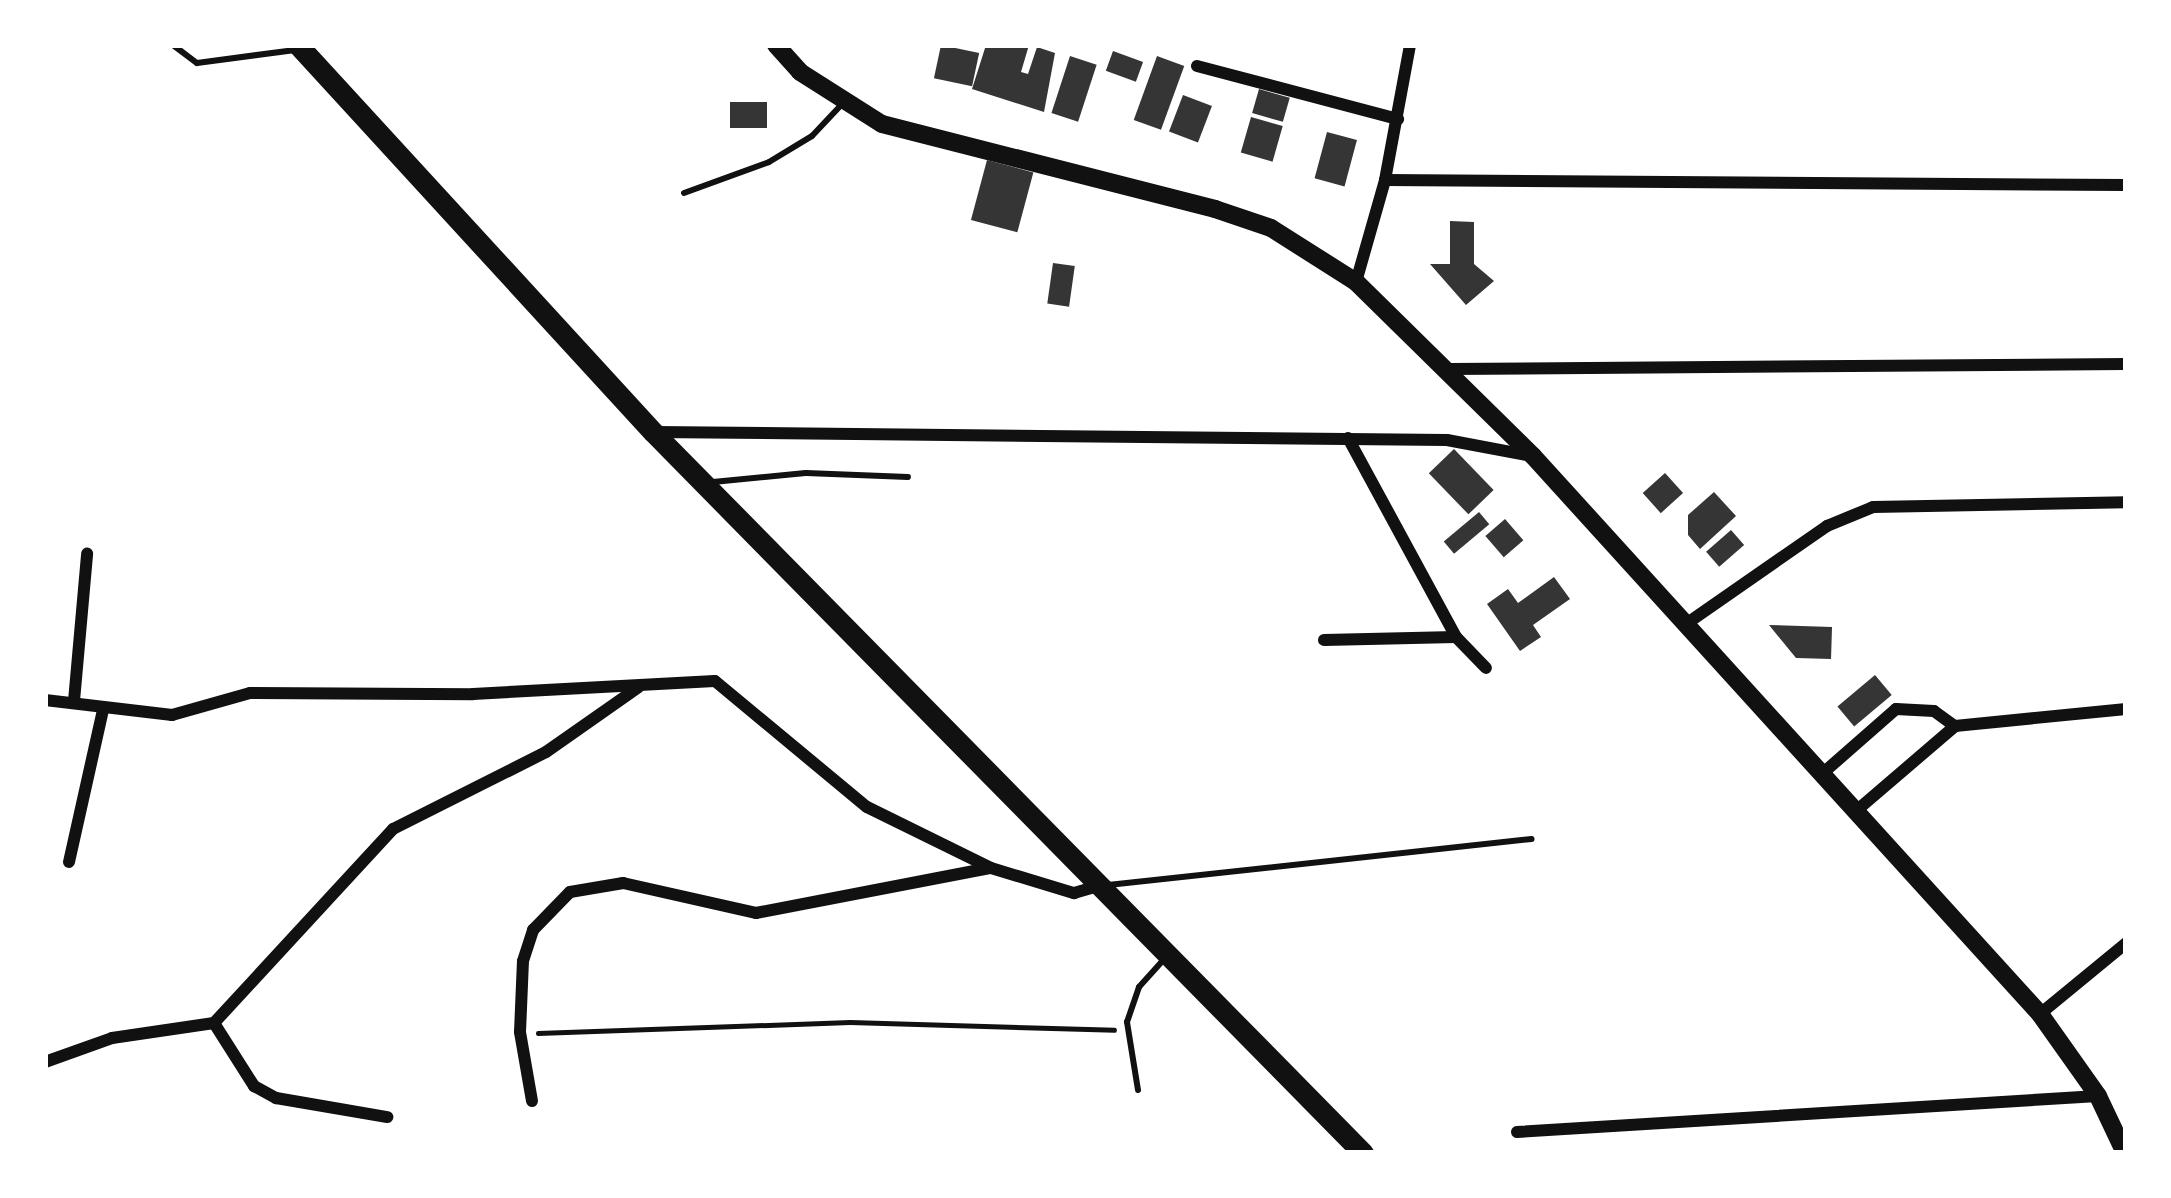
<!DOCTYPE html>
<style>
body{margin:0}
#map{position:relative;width:2171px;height:1198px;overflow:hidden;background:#fff;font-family:"DejaVu Sans",sans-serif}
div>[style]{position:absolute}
.building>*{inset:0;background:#353535;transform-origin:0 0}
.path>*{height:4.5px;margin:-2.25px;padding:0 2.25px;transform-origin:2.25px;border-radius:2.25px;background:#111}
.service>*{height:6px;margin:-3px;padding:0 3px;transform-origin:3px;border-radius:3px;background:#111}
.minor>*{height:12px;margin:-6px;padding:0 6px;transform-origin:6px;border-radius:6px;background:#111}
.secondary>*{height:18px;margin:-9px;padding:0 9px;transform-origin:9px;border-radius:9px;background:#111}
.trunk>*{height:21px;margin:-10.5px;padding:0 10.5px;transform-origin:10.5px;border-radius:10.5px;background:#111}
span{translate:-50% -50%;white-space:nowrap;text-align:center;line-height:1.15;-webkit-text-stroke:12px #fff;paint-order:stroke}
.frame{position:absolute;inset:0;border:48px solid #fff;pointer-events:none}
</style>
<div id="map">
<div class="building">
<i style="left:941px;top:45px;width:39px;height:34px;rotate:12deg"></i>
<i style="clip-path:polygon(986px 45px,1029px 45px,1021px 72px,1028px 74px,1037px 47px,1055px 53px,1044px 112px,972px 89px)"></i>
<i style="left:1113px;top:51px;width:32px;height:21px;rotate:20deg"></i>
<i style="left:1070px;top:56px;width:28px;height:60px;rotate:18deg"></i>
<i style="left:1157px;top:56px;width:29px;height:68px;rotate:20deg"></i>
<i style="left:1259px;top:89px;width:32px;height:25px;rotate:16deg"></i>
<i style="left:1183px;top:95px;width:31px;height:39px;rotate:21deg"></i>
<i style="left:730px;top:102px;width:37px;height:26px"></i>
<i style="left:1251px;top:117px;width:33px;height:37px;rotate:16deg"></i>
<i style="left:1327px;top:132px;width:31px;height:48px;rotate:15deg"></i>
<i style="left:987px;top:160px;width:48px;height:62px;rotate:15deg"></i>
<i style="clip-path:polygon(1450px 221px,1474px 222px,1474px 264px,1494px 281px,1466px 305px,1430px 264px,1450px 264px)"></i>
<i style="left:1053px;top:263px;width:22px;height:41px;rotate:8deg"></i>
<i style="left:1454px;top:449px;width:57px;height:35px;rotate:46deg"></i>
<i style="left:1665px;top:473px;width:27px;height:30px;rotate:48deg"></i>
<i style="clip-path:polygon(1714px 492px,1736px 516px,1700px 549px,1688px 535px,1688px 515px)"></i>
<i style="left:1479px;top:512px;width:16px;height:46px;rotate:50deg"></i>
<i style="left:1505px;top:519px;width:28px;height:26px;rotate:49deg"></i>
<i style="left:1731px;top:530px;width:20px;height:33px;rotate:49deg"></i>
<i style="clip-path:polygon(1554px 577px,1570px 599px,1533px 625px,1541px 637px,1520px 651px,1487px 604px,1508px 589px,1518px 603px)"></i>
<i style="clip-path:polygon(1769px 625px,1832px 627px,1831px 659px,1796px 658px)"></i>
<i style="left:1875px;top:675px;width:26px;height:49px;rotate:50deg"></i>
</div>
<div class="path">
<i style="left:538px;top:1033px;width:312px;rotate:-2deg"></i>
<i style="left:850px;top:1022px;width:264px;rotate:1.7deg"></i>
</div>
<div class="service">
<i style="left:173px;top:45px;width:30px;rotate:37deg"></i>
<i style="left:197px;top:63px;width:99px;rotate:-7.6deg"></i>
<i style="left:684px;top:193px;width:90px;rotate:-20deg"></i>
<i style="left:769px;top:162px;width:50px;rotate:-31.2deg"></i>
<i style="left:812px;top:136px;width:45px;rotate:-46.8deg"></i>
<i style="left:713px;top:482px;width:93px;rotate:-5.5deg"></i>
<i style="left:806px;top:473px;width:102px;rotate:2.2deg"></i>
<i style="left:1108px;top:885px;width:426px;rotate:-6.2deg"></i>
<i style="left:1138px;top:1090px;width:69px;rotate:-99.2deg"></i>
<i style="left:1127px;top:1022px;width:37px;rotate:-71deg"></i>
<i style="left:1139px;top:987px;width:39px;rotate:-48deg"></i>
</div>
<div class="minor">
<i style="left:1197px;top:66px;width:208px;rotate:14.8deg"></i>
<i style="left:1385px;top:180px;width:741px;rotate:0.39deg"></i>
<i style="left:1356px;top:282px;width:106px;rotate:-74.1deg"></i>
<i style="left:1385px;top:180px;width:137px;rotate:-79.5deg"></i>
<i style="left:1449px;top:369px;width:677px;rotate:-0.42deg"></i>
<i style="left:654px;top:432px;width:793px;rotate:0.58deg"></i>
<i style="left:1447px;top:440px;width:86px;rotate:10.7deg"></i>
<i style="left:1348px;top:438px;width:226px;rotate:61.5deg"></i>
<i style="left:1456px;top:637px;width:43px;rotate:45.9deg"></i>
<i style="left:1686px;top:624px;width:172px;rotate:-34.8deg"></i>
<i style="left:1827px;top:526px;width:50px;rotate:-22.4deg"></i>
<i style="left:1873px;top:507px;width:253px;rotate:-1.1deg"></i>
<i style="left:1324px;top:640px;width:132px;rotate:-1.3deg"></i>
<i style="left:45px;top:700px;width:128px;rotate:6.7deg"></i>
<i style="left:172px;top:715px;width:81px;rotate:-15.8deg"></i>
<i style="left:250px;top:693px;width:223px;rotate:0.3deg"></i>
<i style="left:473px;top:694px;width:242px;rotate:-3.1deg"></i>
<i style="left:715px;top:681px;width:197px;rotate:39.7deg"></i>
<i style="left:867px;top:807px;width:138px;rotate:26.2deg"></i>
<i style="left:991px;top:868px;width:87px;rotate:16.8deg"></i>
<i style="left:1074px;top:893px;width:26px;rotate:-16deg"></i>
<i style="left:74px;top:701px;width:148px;rotate:-84.9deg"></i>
<i style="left:1823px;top:773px;width:97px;rotate:-41.2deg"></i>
<i style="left:1896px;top:709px;width:38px;rotate:3deg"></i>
<i style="left:1934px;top:711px;width:26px;rotate:36deg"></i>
<i style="left:1856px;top:811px;width:130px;rotate:-40.6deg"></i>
<i style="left:1955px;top:726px;width:172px;rotate:-5.7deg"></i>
<i style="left:69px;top:862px;width:156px;rotate:-77.4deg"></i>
<i style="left:2040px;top:1014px;width:112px;rotate:-39.5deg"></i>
<i style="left:214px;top:1023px;width:75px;rotate:57.6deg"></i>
<i style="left:254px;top:1086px;width:25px;rotate:29deg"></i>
<i style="left:276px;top:1098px;width:113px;rotate:9.7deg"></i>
<i style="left:45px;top:1062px;width:71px;rotate:-19.7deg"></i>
<i style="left:112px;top:1038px;width:103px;rotate:-8.4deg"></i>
<i style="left:214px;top:1023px;width:264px;rotate:-47.3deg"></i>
<i style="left:393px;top:829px;width:171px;rotate:-26.7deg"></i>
<i style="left:546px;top:752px;width:113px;rotate:-35deg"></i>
<i style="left:532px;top:1101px;width:70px;rotate:-99.9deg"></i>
<i style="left:520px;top:1032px;width:71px;rotate:-87.6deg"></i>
<i style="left:523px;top:961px;width:33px;rotate:-72deg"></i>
<i style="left:533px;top:930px;width:53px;rotate:-45.8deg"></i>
<i style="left:570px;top:892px;width:54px;rotate:-9.6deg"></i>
<i style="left:623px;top:883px;width:136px;rotate:12.7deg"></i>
<i style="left:756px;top:913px;width:238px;rotate:-10.9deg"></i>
<i style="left:1517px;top:1132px;width:582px;rotate:-3.55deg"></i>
</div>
<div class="secondary">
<i style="left:776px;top:45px;width:36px;rotate:48deg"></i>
<i style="left:800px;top:72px;width:97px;rotate:32.4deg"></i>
<i style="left:882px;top:124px;width:344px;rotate:14.3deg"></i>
<i style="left:1215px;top:209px;width:59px;rotate:18.7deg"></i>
<i style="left:1271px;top:228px;width:101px;rotate:32.4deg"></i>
<i style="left:1356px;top:282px;width:248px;rotate:44.5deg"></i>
<i style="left:1533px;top:456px;width:754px;rotate:47.74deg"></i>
<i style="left:2040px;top:1014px;width:100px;rotate:54.7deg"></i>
<i style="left:2098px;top:1096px;width:63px;rotate:64.7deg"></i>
</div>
<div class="trunk">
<i style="left:298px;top:45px;width:525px;rotate:47.47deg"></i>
<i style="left:653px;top:432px;width:1012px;rotate:45.44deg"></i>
</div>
<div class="frame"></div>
</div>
